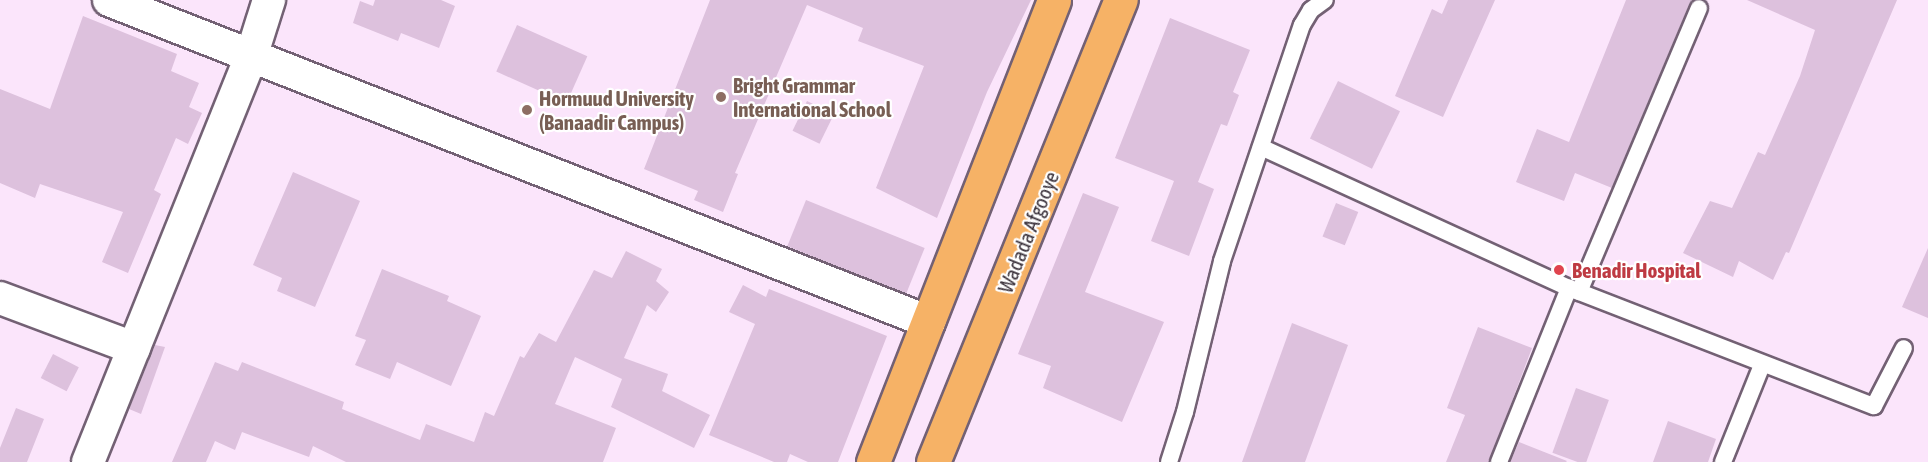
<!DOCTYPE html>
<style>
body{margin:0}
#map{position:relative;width:1928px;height:462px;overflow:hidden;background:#fbe5fb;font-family:"Asap Condensed",sans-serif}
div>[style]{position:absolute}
.building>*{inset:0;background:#ddc1dd;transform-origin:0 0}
.roads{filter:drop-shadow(2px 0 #736174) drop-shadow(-2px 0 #736174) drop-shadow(0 2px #736174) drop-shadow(0 -2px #736174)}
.lane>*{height:16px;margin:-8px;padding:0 8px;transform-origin:8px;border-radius:8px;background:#fff}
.street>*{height:32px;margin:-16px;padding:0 16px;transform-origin:16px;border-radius:16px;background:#fff}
.highway>*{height:33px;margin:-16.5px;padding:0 16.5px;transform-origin:16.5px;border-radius:16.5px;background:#f6b266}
.dots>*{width:16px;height:16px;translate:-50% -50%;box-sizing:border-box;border:3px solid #fff;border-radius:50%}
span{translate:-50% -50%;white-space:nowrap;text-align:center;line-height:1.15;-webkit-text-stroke:4.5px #fff;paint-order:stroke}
.education-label{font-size:21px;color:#785e54;font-weight:700}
.left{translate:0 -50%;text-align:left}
.street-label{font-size:21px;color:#3b323b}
.health-label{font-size:21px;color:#be3a42;font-weight:700}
</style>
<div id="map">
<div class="building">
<i style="clip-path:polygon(375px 0,441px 0,455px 6px,439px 48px,401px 33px,398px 41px,353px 23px,360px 1px,373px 6px)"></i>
<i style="clip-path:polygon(710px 0,1031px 0,987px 92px,937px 218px,876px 188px,924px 66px,858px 41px,863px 28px,807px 5px,735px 173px,738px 174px,723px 212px,694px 200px,698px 191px,644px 169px)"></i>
<i style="clip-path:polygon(1448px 0,1495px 0,1443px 117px,1395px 96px,1432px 9px,1442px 14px)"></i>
<i style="clip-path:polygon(1626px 0,1691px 0,1612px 188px,1575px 173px,1564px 201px,1516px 182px,1537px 129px,1569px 142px)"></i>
<i style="clip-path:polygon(1747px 0,1897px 0,1789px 253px,1786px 252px,1773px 280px,1739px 261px,1733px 277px,1683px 253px,1710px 201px,1732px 208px,1758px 152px,1765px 155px,1800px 76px,1815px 30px)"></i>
<i style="clip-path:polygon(83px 16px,177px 54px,171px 71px,199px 83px,189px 107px,202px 113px,188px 144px,176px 138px,154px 190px,161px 194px,128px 273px,102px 262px,123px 212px,40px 184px,35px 198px,0 183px,0 89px,50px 109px)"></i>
<i style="clip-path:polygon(1170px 18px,1250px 50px,1233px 92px,1239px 95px,1227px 126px,1221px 124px,1198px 182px,1214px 189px,1189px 256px,1151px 241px,1174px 181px,1115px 158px)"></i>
<i style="left:517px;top:25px;width:77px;height:51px;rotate:24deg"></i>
<i style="left:1338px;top:81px;width:69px;height:64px;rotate:26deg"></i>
<i style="left:807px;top:101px;width:30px;height:33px;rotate:26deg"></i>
<i style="clip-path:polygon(293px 172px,360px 201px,315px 307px,277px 291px,282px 278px,253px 265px)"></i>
<i style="clip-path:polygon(1083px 193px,1119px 207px,1085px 292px,1164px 322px,1122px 422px,1043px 388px,1051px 366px,1018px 354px)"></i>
<i style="left:806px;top:200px;width:128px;height:50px;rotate:22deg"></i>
<i style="left:1336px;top:203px;width:24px;height:36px;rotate:22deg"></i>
<i style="clip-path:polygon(1928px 248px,1928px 318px,1902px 307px)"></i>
<i style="clip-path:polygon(626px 251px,662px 269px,656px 281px,669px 292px,656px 312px,647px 305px,624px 358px,668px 374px,662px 391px,710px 415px,694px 448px,611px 407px,622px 379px,575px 357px,555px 404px,616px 428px,603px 462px,346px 462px,313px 446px,309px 457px,242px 432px,235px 450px,215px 441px,206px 462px,172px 462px,215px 362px,238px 371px,242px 362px,344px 402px,342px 409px,420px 440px,426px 424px,474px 442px,485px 412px,494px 416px,520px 356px,524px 358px,539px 333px,556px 342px,594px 270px,612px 278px)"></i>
<i style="clip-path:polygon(382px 269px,449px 296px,447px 301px,481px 316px,451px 386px,397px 362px,390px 379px,355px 365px,366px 340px,355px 336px)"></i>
<i style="clip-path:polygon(743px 285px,766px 297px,769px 289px,887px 336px,838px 462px,808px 462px,790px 454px,787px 462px,774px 462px,709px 435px,755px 324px,729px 312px)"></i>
<i style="clip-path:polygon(1292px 323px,1348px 345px,1305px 462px,1242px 462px)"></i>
<i style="clip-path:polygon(1478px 327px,1532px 348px,1489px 462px,1446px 462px,1465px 415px,1447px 408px)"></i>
<i style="clip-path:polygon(155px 345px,165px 347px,141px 414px,129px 409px)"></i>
<i style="left:53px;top:354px;width:29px;height:27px;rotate:27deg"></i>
<i style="left:1576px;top:388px;width:35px;height:69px;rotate:20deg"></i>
<i style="clip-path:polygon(16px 408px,44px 419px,27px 462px,0 462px,0 448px)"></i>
<i style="clip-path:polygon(1668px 421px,1716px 439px,1708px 462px,1653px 462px)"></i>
<i style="clip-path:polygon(1519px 442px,1567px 461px,1566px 462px,1510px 462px)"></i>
</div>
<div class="roads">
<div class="lane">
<i style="left:1261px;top:147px;width:339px;rotate:24.6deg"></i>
<i style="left:1569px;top:288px;width:327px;rotate:21.2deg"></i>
<i style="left:1874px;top:406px;width:65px;rotate:-62.7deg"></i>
<i style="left:1579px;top:292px;width:308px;rotate:-67.1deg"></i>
<i style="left:1169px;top:462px;width:52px;rotate:-72.3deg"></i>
<i style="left:1185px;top:412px;width:155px;rotate:-76.2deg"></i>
<i style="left:1222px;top:261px;width:249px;rotate:-71.3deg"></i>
<i style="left:1302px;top:25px;width:17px;rotate:-59deg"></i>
<i style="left:1311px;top:10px;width:17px;rotate:-36deg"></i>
<i style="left:1499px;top:462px;width:188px;rotate:-68.1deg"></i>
<i style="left:1723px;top:462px;width:105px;rotate:-68.1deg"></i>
</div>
<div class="street">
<i style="left:109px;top:0;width:881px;rotate:21.44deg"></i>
<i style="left:0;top:298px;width:143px;rotate:20.5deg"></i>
<i style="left:88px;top:462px;width:437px;rotate:-68.1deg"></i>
<i style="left:251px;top:57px;width:60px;rotate:-72.5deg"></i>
</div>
<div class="highway">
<i style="left:873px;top:462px;width:496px;rotate:-68.6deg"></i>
<i style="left:933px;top:462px;width:499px;rotate:-67.9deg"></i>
</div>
</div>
<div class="dots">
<i style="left:721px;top:97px;background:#8d6e63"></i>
<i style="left:527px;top:110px;background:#8d6e63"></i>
<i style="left:1559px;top:270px;background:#e0444e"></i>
</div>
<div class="education-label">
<span class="left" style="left:733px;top:97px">Bright Grammar<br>International School</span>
<span class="left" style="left:539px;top:110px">Hormuud University<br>(Banaadir Campus)</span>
</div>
<div class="street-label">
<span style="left:1028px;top:232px;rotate:-68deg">Wadada Afgooye</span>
</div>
<div class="health-label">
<span class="left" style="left:1572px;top:270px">Benadir Hospital</span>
</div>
</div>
